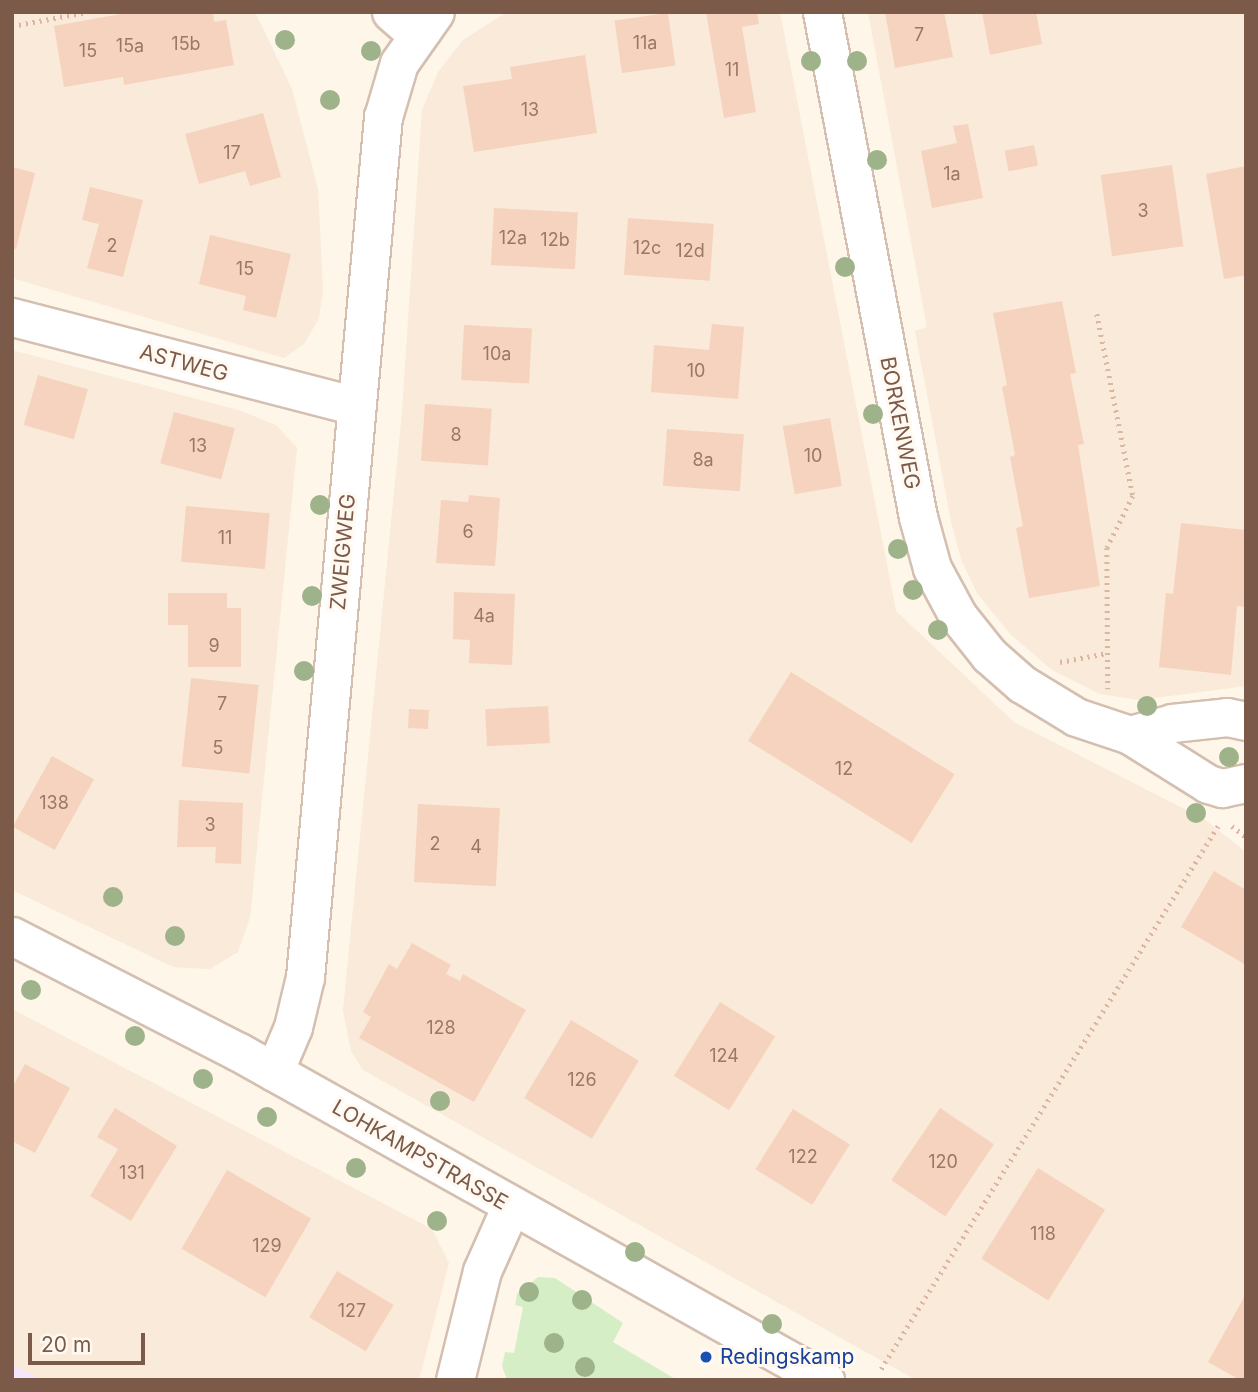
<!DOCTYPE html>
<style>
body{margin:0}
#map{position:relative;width:1258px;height:1392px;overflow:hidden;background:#fef6e9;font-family:Inter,sans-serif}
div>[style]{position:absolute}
.residential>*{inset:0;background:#f9ead9}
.education>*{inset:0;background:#f3e5fb}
.green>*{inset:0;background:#d6eec5}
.building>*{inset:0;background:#f6d3be;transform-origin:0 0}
.path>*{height:4.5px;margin-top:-2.25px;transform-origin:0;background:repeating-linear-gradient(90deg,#dcb6a0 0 2px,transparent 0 7px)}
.roads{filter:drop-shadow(2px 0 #d4bfb0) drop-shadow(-2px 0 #d4bfb0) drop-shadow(0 2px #d4bfb0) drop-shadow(0 -2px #d4bfb0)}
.minor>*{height:37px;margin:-18.5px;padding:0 18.5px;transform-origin:18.5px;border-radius:18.5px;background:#fff}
.trees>*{width:20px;height:20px;margin:-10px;border-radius:50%;background:#9fb38a}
.dots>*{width:19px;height:19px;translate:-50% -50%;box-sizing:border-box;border:4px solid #fff9f1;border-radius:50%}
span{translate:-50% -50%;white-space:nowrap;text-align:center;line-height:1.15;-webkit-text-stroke:6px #fff9f1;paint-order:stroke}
.number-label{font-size:18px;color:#9a7866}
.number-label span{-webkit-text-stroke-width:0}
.street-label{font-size:21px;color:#7c5a49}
.transit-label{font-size:21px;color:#164399}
.left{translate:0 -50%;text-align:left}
.frame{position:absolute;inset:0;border:14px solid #7c5a49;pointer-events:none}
.scale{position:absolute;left:28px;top:1333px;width:117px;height:32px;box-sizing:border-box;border:4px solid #7c5a49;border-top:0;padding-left:9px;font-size:21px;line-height:24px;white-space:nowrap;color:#7c5a49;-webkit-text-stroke:5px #fff9f1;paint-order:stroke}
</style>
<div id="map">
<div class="residential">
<i style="clip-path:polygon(12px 12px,255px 12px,292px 89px,318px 189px,323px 290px,319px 318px,304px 344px,284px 358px,12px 278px)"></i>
<i style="clip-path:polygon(507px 12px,780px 12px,896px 611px,1014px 722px,1204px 819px,1246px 852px,1246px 1380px,916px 1380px,363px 1070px,351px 1051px,343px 1010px,402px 411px,422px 110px,438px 72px,463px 40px)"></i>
<i style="clip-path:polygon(868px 12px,1246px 12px,1246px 686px,1139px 700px,1100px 694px,1052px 670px,1010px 634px,977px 593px,961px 559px,951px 521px,915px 331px,927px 327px)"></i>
<i style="clip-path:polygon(12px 350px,238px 410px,276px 425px,297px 448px,250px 918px,238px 952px,210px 969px,173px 967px,12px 890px)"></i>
<i style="clip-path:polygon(12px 1009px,432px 1229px,449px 1263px,419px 1380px,43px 1380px,12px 1365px)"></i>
</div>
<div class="education">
<i style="clip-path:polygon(12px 1365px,43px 1380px,12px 1380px)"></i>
</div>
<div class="green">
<i style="clip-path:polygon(538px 1277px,555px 1278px,623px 1323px,613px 1342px,677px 1380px,507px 1380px,502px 1366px,505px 1352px,514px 1353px,523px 1307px,515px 1305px,517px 1294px)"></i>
</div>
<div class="building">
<i style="clip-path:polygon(132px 12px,213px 12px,214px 22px,226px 20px,234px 65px,124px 85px,123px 77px,64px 87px,54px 26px)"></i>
<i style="clip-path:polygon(706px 12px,757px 12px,759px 24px,742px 27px,756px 112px,724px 118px)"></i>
<i style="clip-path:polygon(885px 12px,944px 12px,953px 57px,895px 68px)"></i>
<i style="clip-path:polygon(982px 12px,1036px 12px,1042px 44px,990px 55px)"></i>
<i style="left:668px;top:13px;width:53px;height:54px;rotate:82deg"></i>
<i style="clip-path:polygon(585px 55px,597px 133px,474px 152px,463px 86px,512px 79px,510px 67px)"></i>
<i style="clip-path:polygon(263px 113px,281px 177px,250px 186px,245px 171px,199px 184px,185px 134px)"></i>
<i style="clip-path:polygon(968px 124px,983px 198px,932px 208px,921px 151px,957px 143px,953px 126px)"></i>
<i style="left:1034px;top:145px;width:21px;height:30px;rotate:79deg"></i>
<i style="left:1172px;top:165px;width:82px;height:72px;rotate:82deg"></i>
<i style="clip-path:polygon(1246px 166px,1246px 275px,1224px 279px,1206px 174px)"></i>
<i style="clip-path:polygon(12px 167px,35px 173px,16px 249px,12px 248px)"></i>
<i style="clip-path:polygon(90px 187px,143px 200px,123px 277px,87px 268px,99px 224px,82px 220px)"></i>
<i style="left:494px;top:208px;width:84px;height:57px;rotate:3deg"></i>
<i style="left:628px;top:218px;width:86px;height:57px;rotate:4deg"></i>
<i style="clip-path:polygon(210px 235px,291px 254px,276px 318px,243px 310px,246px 296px,199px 284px)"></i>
<i style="clip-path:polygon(1062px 301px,1076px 373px,1070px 374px,1084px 444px,1078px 445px,1100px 586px,1029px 598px,1016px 528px,1023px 526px,1010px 457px,1015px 455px,1002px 387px,1007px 385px,993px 313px)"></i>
<i style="clip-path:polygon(712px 324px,744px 327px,738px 399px,651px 392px,654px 345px,709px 350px)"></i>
<i style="left:464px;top:325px;width:68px;height:55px;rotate:3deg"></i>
<i style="left:38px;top:375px;width:52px;height:52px;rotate:16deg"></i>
<i style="left:425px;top:404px;width:67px;height:57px;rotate:4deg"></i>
<i style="left:174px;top:412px;width:63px;height:53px;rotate:15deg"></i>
<i style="left:830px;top:418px;width:69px;height:48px;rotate:80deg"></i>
<i style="left:667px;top:429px;width:77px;height:57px;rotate:4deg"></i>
<i style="clip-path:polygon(469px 495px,500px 498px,495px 566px,436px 563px,441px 500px,468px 502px)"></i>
<i style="left:186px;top:506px;width:84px;height:56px;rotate:5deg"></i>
<i style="clip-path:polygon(1181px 523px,1246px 530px,1246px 607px,1237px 606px,1231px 675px,1159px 667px,1166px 593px,1173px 594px)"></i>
<i style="clip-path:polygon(454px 592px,515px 594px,512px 665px,469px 663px,470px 640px,453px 639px)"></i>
<i style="clip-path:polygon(168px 593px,227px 593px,227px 608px,241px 608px,241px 667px,188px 667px,188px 625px,168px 625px)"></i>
<i style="left:791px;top:672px;width:193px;height:81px;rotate:32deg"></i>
<i style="left:191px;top:678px;width:68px;height:89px;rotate:6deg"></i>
<i style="left:548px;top:706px;width:37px;height:63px;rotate:87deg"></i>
<i style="left:409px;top:709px;width:20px;height:19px;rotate:3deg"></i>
<i style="left:52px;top:756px;width:48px;height:81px;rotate:29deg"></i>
<i style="clip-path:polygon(179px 800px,243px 803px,241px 864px,215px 863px,216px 847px,177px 847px)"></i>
<i style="left:418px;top:804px;width:82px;height:78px;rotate:3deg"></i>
<i style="clip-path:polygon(1214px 871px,1246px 890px,1246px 965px,1181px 927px)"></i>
<i style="clip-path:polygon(412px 943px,451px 965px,446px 974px,460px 981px,463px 974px,526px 1010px,474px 1102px,359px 1038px,371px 1017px,363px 1012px,389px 964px,397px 969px)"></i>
<i style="left:720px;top:1002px;width:65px;height:87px;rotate:32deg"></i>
<i style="left:571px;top:1020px;width:79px;height:91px;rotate:31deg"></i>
<i style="clip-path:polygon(25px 1064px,70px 1088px,35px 1153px,12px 1141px,12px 1088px)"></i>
<i style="clip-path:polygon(115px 1108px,177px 1146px,131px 1221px,90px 1196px,118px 1149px,97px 1137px)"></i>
<i style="left:940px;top:1108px;width:65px;height:87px;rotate:34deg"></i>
<i style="left:793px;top:1109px;width:67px;height:71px;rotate:32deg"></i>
<i style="left:1038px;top:1168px;width:79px;height:107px;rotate:32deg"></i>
<i style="left:227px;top:1170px;width:97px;height:91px;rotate:30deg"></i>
<i style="left:337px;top:1271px;width:66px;height:54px;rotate:31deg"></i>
<i style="clip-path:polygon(1246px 1294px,1246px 1380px,1240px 1380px,1208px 1362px)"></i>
</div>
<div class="path">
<i style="left:12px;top:26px;width:76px;rotate:-10.6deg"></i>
<i style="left:1097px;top:314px;width:186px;rotate:78.8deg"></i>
<i style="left:1133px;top:496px;width:58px;rotate:116.6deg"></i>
<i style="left:1107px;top:548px;width:141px;rotate:89.6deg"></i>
<i style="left:1060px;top:662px;width:48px;rotate:-10.8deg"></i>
<i style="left:1232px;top:826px;width:18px;rotate:38deg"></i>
<i style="left:881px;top:1369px;width:639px;rotate:-58.18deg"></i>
</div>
<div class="roads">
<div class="minor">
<i style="left:391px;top:12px;width:33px;rotate:41deg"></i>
<i style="left:822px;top:12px;width:514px;rotate:79.24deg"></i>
<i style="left:918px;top:517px;width:53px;rotate:74.6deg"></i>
<i style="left:932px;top:568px;width:55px;rotate:61.6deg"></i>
<i style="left:958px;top:616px;width:50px;rotate:51.5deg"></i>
<i style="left:989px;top:655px;width:44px;rotate:41.3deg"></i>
<i style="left:1022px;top:684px;width:63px;rotate:31.4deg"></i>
<i style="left:1076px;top:717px;width:57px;rotate:18.4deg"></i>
<i style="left:1130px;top:735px;width:92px;rotate:32.1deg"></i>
<i style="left:1208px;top:784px;width:15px;rotate:16deg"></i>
<i style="left:1222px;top:788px;width:25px;rotate:-12deg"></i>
<i style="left:12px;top:317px;width:355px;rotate:14.5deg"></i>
<i style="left:1130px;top:735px;width:44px;rotate:-15.9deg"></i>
<i style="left:1172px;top:723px;width:55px;rotate:-6.2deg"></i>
<i style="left:1227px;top:717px;width:19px;rotate:12deg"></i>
<i style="left:12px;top:936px;width:253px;rotate:27.1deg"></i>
<i style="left:237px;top:1051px;width:674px;rotate:29.23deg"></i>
<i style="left:274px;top:1072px;width:49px;rotate:-67.1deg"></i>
<i style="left:293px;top:1027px;width:51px;rotate:-76.5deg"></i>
<i style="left:305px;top:977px;width:864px;rotate:-84.82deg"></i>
<i style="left:383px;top:117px;width:56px;rotate:-73.5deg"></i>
<i style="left:399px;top:63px;width:62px;rotate:-54.8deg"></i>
<i style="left:455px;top:1380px;width:112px;rotate:-76.1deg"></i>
<i style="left:482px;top:1271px;width:71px;rotate:-66deg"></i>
</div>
</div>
<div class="trees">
<i style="left:285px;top:40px"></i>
<i style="left:371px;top:51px"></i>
<i style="left:811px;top:61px"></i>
<i style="left:857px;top:61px"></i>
<i style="left:330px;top:100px"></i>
<i style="left:877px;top:160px"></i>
<i style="left:845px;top:267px"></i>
<i style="left:873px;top:414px"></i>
<i style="left:320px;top:505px"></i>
<i style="left:898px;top:549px"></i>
<i style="left:913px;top:590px"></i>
<i style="left:312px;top:596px"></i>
<i style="left:938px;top:630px"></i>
<i style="left:304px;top:671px"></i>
<i style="left:1147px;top:706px"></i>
<i style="left:1229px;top:757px"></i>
<i style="left:1196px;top:813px"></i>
<i style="left:113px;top:897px"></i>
<i style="left:175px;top:936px"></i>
<i style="left:31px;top:990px"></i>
<i style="left:135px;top:1036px"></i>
<i style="left:203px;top:1079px"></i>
<i style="left:440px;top:1101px"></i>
<i style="left:267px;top:1117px"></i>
<i style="left:356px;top:1168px"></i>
<i style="left:437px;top:1221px"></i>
<i style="left:635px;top:1252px"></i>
<i style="left:529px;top:1292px"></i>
<i style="left:582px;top:1300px"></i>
<i style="left:772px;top:1324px"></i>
<i style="left:554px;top:1343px"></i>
<i style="left:585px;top:1367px"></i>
</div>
<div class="dots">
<i style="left:706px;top:1357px;background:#1a4fb4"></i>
</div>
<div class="number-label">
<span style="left:919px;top:35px">7</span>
<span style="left:645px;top:43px">11a</span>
<span style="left:186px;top:44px">15b</span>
<span style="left:130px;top:46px">15a</span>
<span style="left:88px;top:51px">15</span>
<span style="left:732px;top:70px">11</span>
<span style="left:530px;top:110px">13</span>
<span style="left:232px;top:153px">17</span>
<span style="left:952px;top:174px">1a</span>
<span style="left:1143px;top:211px">3</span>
<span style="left:513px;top:238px">12a</span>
<span style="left:555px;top:240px">12b</span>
<span style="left:112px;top:246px">2</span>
<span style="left:647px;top:248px">12c</span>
<span style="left:690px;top:251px">12d</span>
<span style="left:245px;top:269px">15</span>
<span style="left:497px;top:354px">10a</span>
<span style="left:696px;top:371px">10</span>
<span style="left:456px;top:435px">8</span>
<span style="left:198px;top:446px">13</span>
<span style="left:813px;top:456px">10</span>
<span style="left:703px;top:460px">8a</span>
<span style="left:468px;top:532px">6</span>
<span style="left:225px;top:538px">11</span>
<span style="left:484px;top:616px">4a</span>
<span style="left:214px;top:646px">9</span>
<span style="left:222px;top:704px">7</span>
<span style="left:218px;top:748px">5</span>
<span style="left:844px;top:769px">12</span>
<span style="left:54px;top:803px">138</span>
<span style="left:210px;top:825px">3</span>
<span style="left:435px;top:844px">2</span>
<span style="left:476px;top:847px">4</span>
<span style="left:441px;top:1028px">128</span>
<span style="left:724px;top:1056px">124</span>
<span style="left:582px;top:1080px">126</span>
<span style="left:803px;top:1157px">122</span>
<span style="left:943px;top:1162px">120</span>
<span style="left:132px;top:1173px">131</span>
<span style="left:1043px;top:1234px">118</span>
<span style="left:267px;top:1246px">129</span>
<span style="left:352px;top:1311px">127</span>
</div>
<div class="street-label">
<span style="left:184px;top:363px;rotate:15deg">ASTWEG</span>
<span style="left:900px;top:423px;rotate:79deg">BORKENWEG</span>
<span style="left:343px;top:552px;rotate:-85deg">ZWEIGWEG</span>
<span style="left:420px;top:1155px;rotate:30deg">LOHKAMPSTRASSE</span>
</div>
<div class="transit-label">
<span class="left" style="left:720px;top:1357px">Redingskamp</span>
</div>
<div class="frame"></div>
<div class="scale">20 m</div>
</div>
